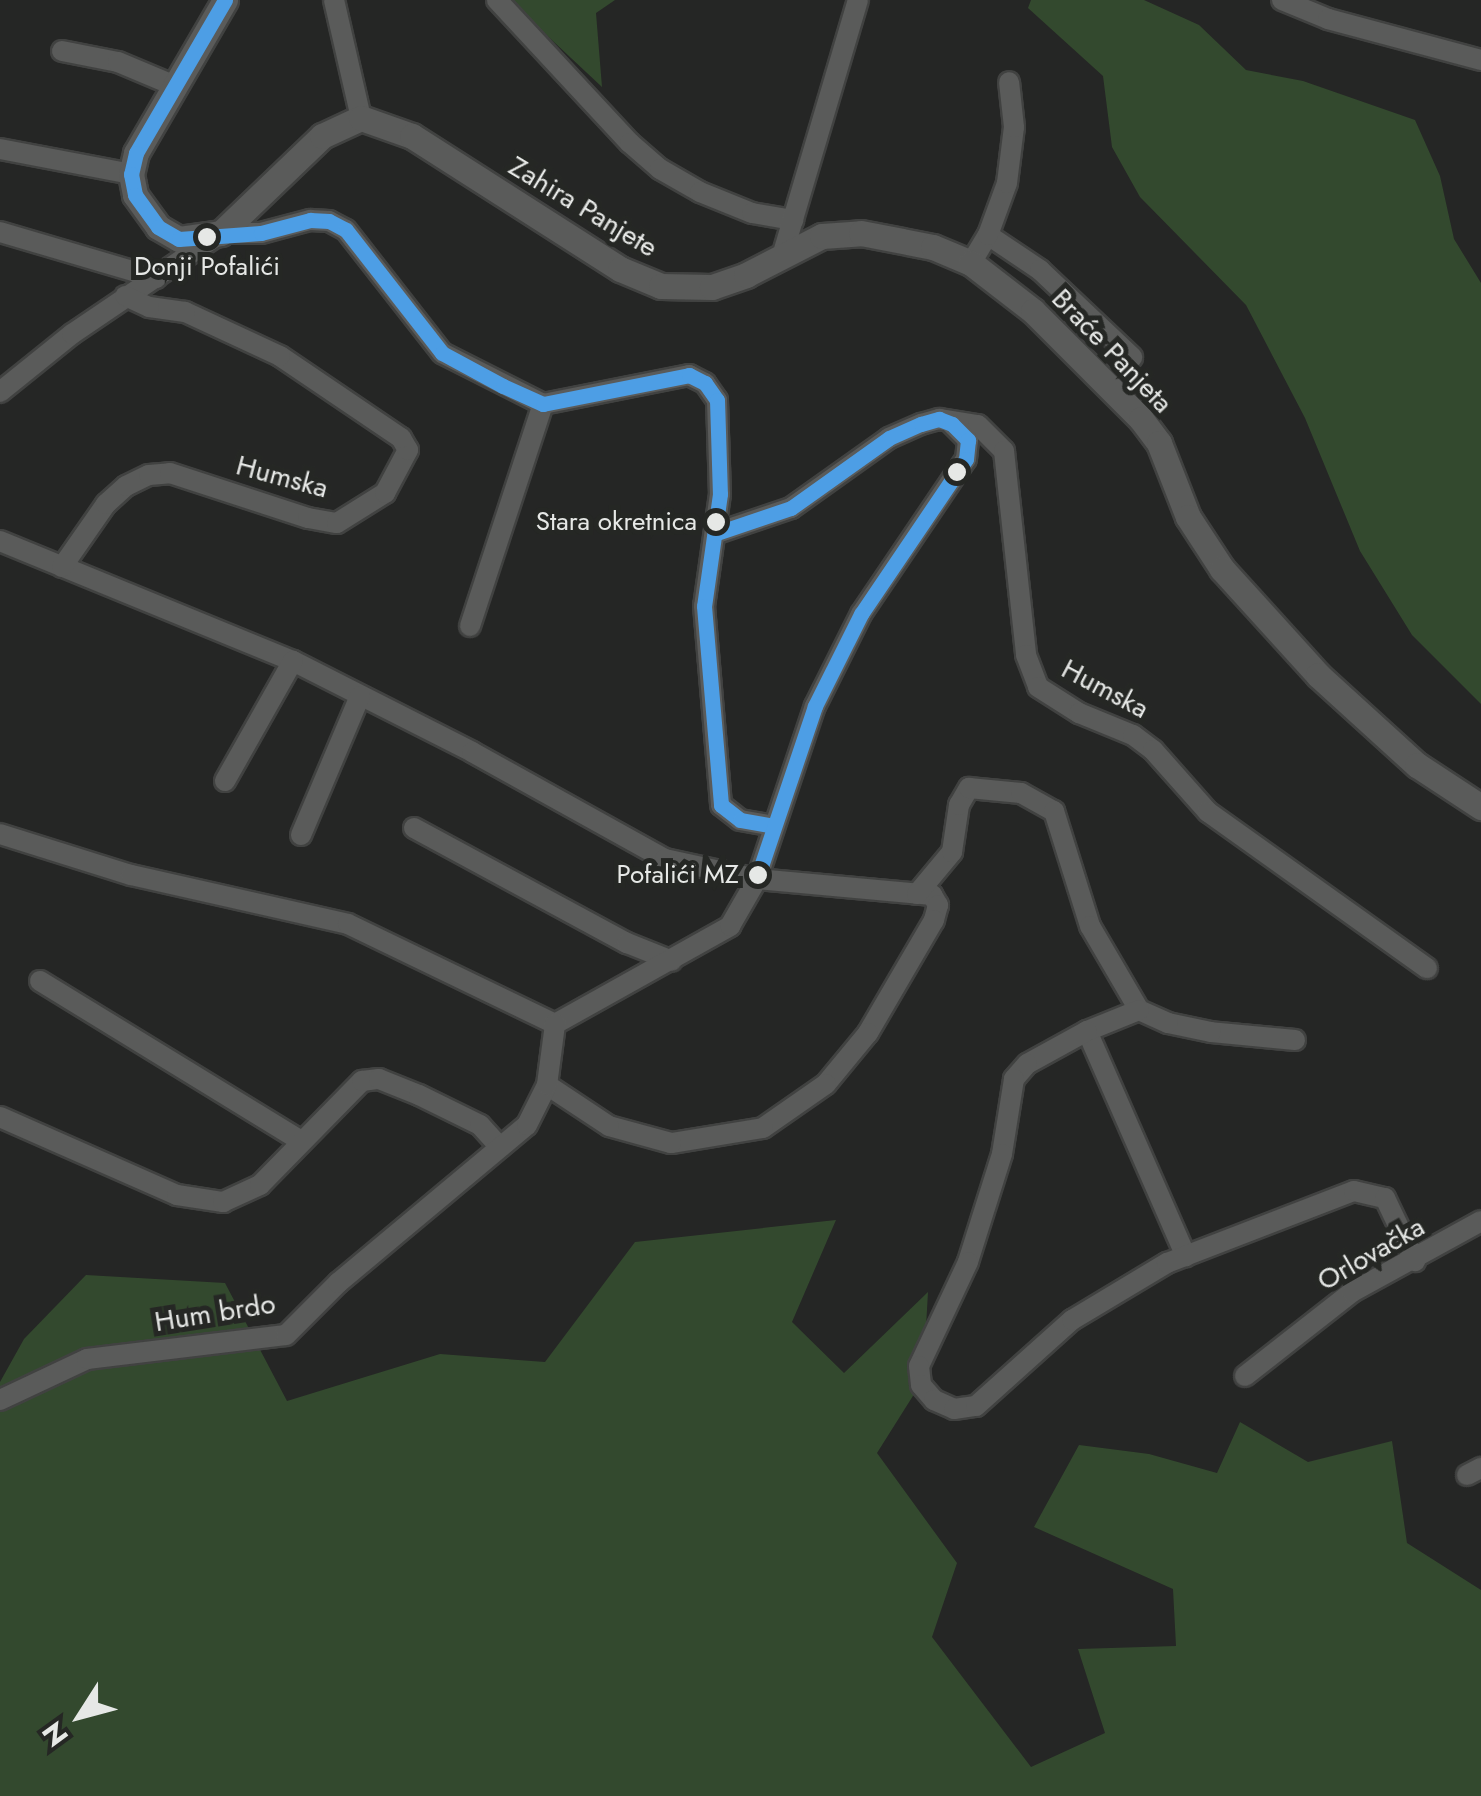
<!DOCTYPE html>
<meta charset="utf-8">
<style>
body{margin:0}
#map{position:relative;width:1481px;height:1796px;overflow:hidden;background:#252625;font-family:Jost,sans-serif}
div>[style]{position:absolute}
.green>*{inset:0;background:#33492e}
.roads{filter:drop-shadow(2px 0 #414241) drop-shadow(-2px 0 #414241) drop-shadow(0 2px #414241) drop-shadow(0 -2px #414241)}
.minor>*{height:20px;margin:-10px;padding:0 10px;transform-origin:10px;border-radius:10px;background:#5a5b5a}
.tertiary>*{height:25px;margin:-12.5px;padding:0 12.5px;transform-origin:12.5px;border-radius:12.5px;background:#5a5b5a}
.bus-1>*{height:15px;margin:-7.5px;padding:0 7.5px;transform-origin:7.5px;border-radius:7.5px;background:#4d9ee5}
.dots>*{width:28px;height:28px;translate:-50% -50%;box-sizing:border-box;border:5px solid #252724;border-radius:50%}
span{translate:-50% -50%;white-space:nowrap;text-align:center;line-height:1.15;-webkit-text-stroke:10px #252724;paint-order:stroke}
.bus-label{font-size:26px;color:#e6e8e6}
.right{translate:-100% -50%;text-align:right}
.street-label{font-size:28px;color:#e6e8e6}
.north{position:absolute;left:30px;top:1666px;width:100px;height:100px;-webkit-text-stroke:8px #252724;paint-order:stroke;rotate:234deg;font-size:28px;font-weight:700;line-height:40px;text-align:center;color:#e6e8e6}
.north::after{content:'';display:block;margin:auto;width:35px;height:45px;background:#e6e8e6;clip-path:polygon(50% 0,100% 100%,50% 72%,0 100%)}
</style>
<div id="map">
<div class="green">
<i style="clip-path:polygon(509px 0,615px 0,596px 13px,602px 87px)"></i>
<i style="clip-path:polygon(1031px 0,1144px 0,1199px 25px,1246px 70px,1303px 81px,1415px 120px,1440px 176px,1454px 239px,1481px 283px,1481px 704px,1412px 635px,1360px 551px,1305px 418px,1246px 305px,1140px 197px,1112px 147px,1103px 76px,1028px 8px)"></i>
<i style="clip-path:polygon(836px 1220px,792px 1322px,844px 1373px,928px 1292px,923px 1380px,877px 1453px,957px 1563px,932px 1637px,1031px 1767px,1105px 1733px,1078px 1649px,1176px 1646px,1173px 1589px,1034px 1527px,1079px 1445px,1149px 1454px,1217px 1473px,1240px 1422px,1308px 1462px,1392px 1441px,1407px 1543px,1481px 1590px,1481px 1796px,0 1796px,0 1382px,24px 1339px,86px 1275px,225px 1283px,287px 1401px,440px 1354px,545px 1362px,635px 1242px)"></i>
</div>
<div class="roads">
<div class="minor">
<i style="left:334px;top:0;width:121px;rotate:77.1deg"></i>
<i style="left:497px;top:0;width:195px;rotate:47.1deg"></i>
<i style="left:630px;top:143px;width:40px;rotate:41deg"></i>
<i style="left:660px;top:169px;width:46px;rotate:29.9deg"></i>
<i style="left:700px;top:192px;width:56px;rotate:22deg"></i>
<i style="left:752px;top:213px;width:42px;rotate:9.7deg"></i>
<i style="left:1282px;top:0;width:50px;rotate:22.4deg"></i>
<i style="left:1328px;top:19px;width:158px;rotate:15deg"></i>
<i style="left:62px;top:51px;width:57px;rotate:11.1deg"></i>
<i style="left:118px;top:62px;width:62px;rotate:22.8deg"></i>
<i style="left:0;top:149px;width:133px;rotate:10.8deg"></i>
<i style="left:0;top:232px;width:163px;rotate:16.4deg"></i>
<i style="left:988px;top:235px;width:63px;rotate:33.9deg"></i>
<i style="left:1040px;top:270px;width:127px;rotate:43.4deg"></i>
<i style="left:783px;top:253px;width:264px;rotate:-73.5deg"></i>
<i style="left:971px;top:263px;width:33px;rotate:-59deg"></i>
<i style="left:988px;top:235px;width:55px;rotate:-69.9deg"></i>
<i style="left:1007px;top:183px;width:56px;rotate:-82.9deg"></i>
<i style="left:1014px;top:127px;width:45px;rotate:-96.3deg"></i>
<i style="left:0;top:392px;width:92px;rotate:-38.9deg"></i>
<i style="left:72px;top:334px;width:180px;rotate:-34.1deg"></i>
<i style="left:221px;top:233px;width:40px"></i>
<i style="left:261px;top:233px;width:51px;rotate:-14.9deg"></i>
<i style="left:310px;top:220px;width:19px;rotate:3deg"></i>
<i style="left:329px;top:221px;width:19px;rotate:28deg"></i>
<i style="left:346px;top:230px;width:156px;rotate:52deg"></i>
<i style="left:442px;top:353px;width:113px;rotate:26.8deg"></i>
<i style="left:543px;top:404px;width:149px;rotate:-11.2deg"></i>
<i style="left:689px;top:375px;width:18px;rotate:27deg"></i>
<i style="left:705px;top:383px;width:21px;rotate:55deg"></i>
<i style="left:717px;top:400px;width:94px;rotate:88.2deg"></i>
<i style="left:720px;top:494px;width:113px;rotate:98.1deg"></i>
<i style="left:704px;top:606px;width:200px;rotate:85.1deg"></i>
<i style="left:721px;top:805px;width:24px;rotate:38deg"></i>
<i style="left:740px;top:820px;width:34px;rotate:10deg"></i>
<i style="left:717px;top:533px;width:78px;rotate:-18.7deg"></i>
<i style="left:791px;top:508px;width:120px;rotate:-35.5deg"></i>
<i style="left:889px;top:438px;width:35px;rotate:-24deg"></i>
<i style="left:921px;top:424px;width:19px;rotate:-16deg"></i>
<i style="left:939px;top:419px;width:39px;rotate:9deg"></i>
<i style="left:978px;top:425px;width:37px;rotate:45deg"></i>
<i style="left:1004px;top:451px;width:205px;rotate:83.8deg"></i>
<i style="left:1026px;top:655px;width:34px;rotate:69deg"></i>
<i style="left:1038px;top:687px;width:49px;rotate:32.4deg"></i>
<i style="left:1079px;top:713px;width:58px;rotate:22.2deg"></i>
<i style="left:1133px;top:735px;width:25px;rotate:37deg"></i>
<i style="left:1153px;top:750px;width:83px;rotate:48.4deg"></i>
<i style="left:1208px;top:812px;width:269px;rotate:35.5deg"></i>
<i style="left:0;top:541px;width:317px;rotate:22.3deg"></i>
<i style="left:293px;top:661px;width:201px;rotate:26.9deg"></i>
<i style="left:472px;top:752px;width:221px;rotate:29deg"></i>
<i style="left:665px;top:859px;width:94px;rotate:12.3deg"></i>
<i style="left:757px;top:879px;width:176px;rotate:5.2deg"></i>
<i style="left:932px;top:895px;width:12px;rotate:59deg"></i>
<i style="left:938px;top:905px;width:16px;rotate:105deg"></i>
<i style="left:934px;top:920px;width:131px;rotate:120.3deg"></i>
<i style="left:868px;top:1033px;width:66px;rotate:129.5deg"></i>
<i style="left:826px;top:1084px;width:77px;rotate:145.1deg"></i>
<i style="left:763px;top:1128px;width:93px;rotate:170.7deg"></i>
<i style="left:671px;top:1143px;width:64px;rotate:-164.7deg"></i>
<i style="left:609px;top:1126px;width:74px;rotate:-146.5deg"></i>
<i style="left:62px;top:567px;width:77px;rotate:-55.1deg"></i>
<i style="left:106px;top:504px;width:27px;rotate:-42deg"></i>
<i style="left:126px;top:486px;width:25px;rotate:-26deg"></i>
<i style="left:149px;top:475px;width:21px;rotate:-5deg"></i>
<i style="left:170px;top:473px;width:145px;rotate:18.1deg"></i>
<i style="left:308px;top:518px;width:29px;rotate:10deg"></i>
<i style="left:337px;top:523px;width:57px;rotate:-32deg"></i>
<i style="left:385px;top:493px;width:49px;rotate:-61.9deg"></i>
<i style="left:408px;top:450px;width:14px;rotate:-120deg"></i>
<i style="left:401px;top:438px;width:146px;rotate:-145.9deg"></i>
<i style="left:280px;top:356px;width:105px;rotate:-155.1deg"></i>
<i style="left:185px;top:312px;width:36px;rotate:-172deg"></i>
<i style="left:149px;top:307px;width:26px;rotate:-155deg"></i>
<i style="left:470px;top:626px;width:234px;rotate:-71.8deg"></i>
<i style="left:225px;top:781px;width:138px;rotate:-60.5deg"></i>
<i style="left:414px;top:828px;width:242px;rotate:28.4deg"></i>
<i style="left:627px;top:943px;width:48px;rotate:21.8deg"></i>
<i style="left:0;top:834px;width:137px;rotate:17.4deg"></i>
<i style="left:131px;top:875px;width:222px;rotate:12.7deg"></i>
<i style="left:348px;top:924px;width:230px;rotate:25.8deg"></i>
<i style="left:555px;top:1024px;width:201px;rotate:-29.2deg"></i>
<i style="left:730px;top:926px;width:54px;rotate:-60.1deg"></i>
<i style="left:757px;top:879px;width:182px;rotate:-71.5deg"></i>
<i style="left:815px;top:706px;width:103px;rotate:-63.4deg"></i>
<i style="left:861px;top:614px;width:187px;rotate:-55.9deg"></i>
<i style="left:966px;top:459px;width:19px;rotate:-84deg"></i>
<i style="left:968px;top:440px;width:23px;rotate:-135deg"></i>
<i style="left:301px;top:835px;width:151px;rotate:-67deg"></i>
<i style="left:917px;top:894px;width:55px;rotate:-50.2deg"></i>
<i style="left:952px;top:852px;width:48px;rotate:-81.5deg"></i>
<i style="left:959px;top:805px;width:20px;rotate:-60deg"></i>
<i style="left:969px;top:788px;width:52px;rotate:5.5deg"></i>
<i style="left:1021px;top:793px;width:38px;rotate:29deg"></i>
<i style="left:1054px;top:811px;width:121px;rotate:72.6deg"></i>
<i style="left:1090px;top:926px;width:97px;rotate:59.7deg"></i>
<i style="left:40px;top:981px;width:306px;rotate:31.5deg"></i>
<i style="left:1087px;top:1031px;width:246px;rotate:66.3deg"></i>
<i style="left:1295px;top:1040px;width:84px;rotate:-174.6deg"></i>
<i style="left:1211px;top:1032px;width:44px;rotate:-168.2deg"></i>
<i style="left:1168px;top:1023px;width:32px;rotate:-156deg"></i>
<i style="left:1139px;top:1010px;width:56px;rotate:158deg"></i>
<i style="left:1087px;top:1031px;width:68px;rotate:151.2deg"></i>
<i style="left:1027px;top:1064px;width:20px;rotate:131deg"></i>
<i style="left:1014px;top:1079px;width:76px;rotate:99.1deg"></i>
<i style="left:1002px;top:1154px;width:113px;rotate:107.5deg"></i>
<i style="left:968px;top:1262px;width:115px;rotate:115.2deg"></i>
<i style="left:919px;top:1366px;width:19px;rotate:84deg"></i>
<i style="left:921px;top:1385px;width:20px;rotate:49deg"></i>
<i style="left:934px;top:1400px;width:22px;rotate:24deg"></i>
<i style="left:954px;top:1409px;width:22px;rotate:-8deg"></i>
<i style="left:976px;top:1406px;width:129px;rotate:-41.9deg"></i>
<i style="left:1072px;top:1320px;width:111px;rotate:-31deg"></i>
<i style="left:1167px;top:1263px;width:200px;rotate:-21.1deg"></i>
<i style="left:1354px;top:1191px;width:32px;rotate:13deg"></i>
<i style="left:1385px;top:1198px;width:70px;rotate:64.5deg"></i>
<i style="left:0;top:1117px;width:193px;rotate:23.8deg"></i>
<i style="left:177px;top:1195px;width:47px;rotate:8.7deg"></i>
<i style="left:223px;top:1202px;width:41px;rotate:-24.7deg"></i>
<i style="left:260px;top:1185px;width:146px;rotate:-45.6deg"></i>
<i style="left:362px;top:1081px;width:17px;rotate:-7deg"></i>
<i style="left:379px;top:1079px;width:43px;rotate:21.8deg"></i>
<i style="left:419px;top:1095px;width:68px;rotate:26.2deg"></i>
<i style="left:480px;top:1125px;width:30px;rotate:48deg"></i>
<i style="left:1245px;top:1376px;width:136px;rotate:-38.1deg"></i>
<i style="left:1352px;top:1292px;width:147px;rotate:-28.8deg"></i>
<i style="left:0;top:1400px;width:96px;rotate:-25.2deg"></i>
<i style="left:87px;top:1359px;width:200px;rotate:-6.9deg"></i>
<i style="left:286px;top:1335px;width:74px;rotate:-45deg"></i>
<i style="left:338px;top:1283px;width:246px;rotate:-39.9deg"></i>
<i style="left:527px;top:1125px;width:45px;rotate:-63.4deg"></i>
<i style="left:547px;top:1085px;width:62px;rotate:-82.5deg"></i>
<i style="left:1467px;top:1475px;width:16px;rotate:-27deg"></i>
</div>
<div class="tertiary">
<i style="left:225px;top:0;width:177px;rotate:120.2deg"></i>
<i style="left:136px;top:153px;width:22px;rotate:103deg"></i>
<i style="left:131px;top:174px;width:21px;rotate:79deg"></i>
<i style="left:135px;top:195px;width:39px;rotate:54deg"></i>
<i style="left:158px;top:227px;width:24px;rotate:30deg"></i>
<i style="left:179px;top:239px;width:42px;rotate:-8.1deg"></i>
<i style="left:221px;top:233px;width:140px;rotate:-43.8deg"></i>
<i style="left:322px;top:136px;width:43px;rotate:-24.8deg"></i>
<i style="left:361px;top:118px;width:54px;rotate:19.4deg"></i>
<i style="left:412px;top:136px;width:247px;rotate:32.6deg"></i>
<i style="left:620px;top:269px;width:44px;rotate:22.5deg"></i>
<i style="left:661px;top:286px;width:51px;rotate:1.1deg"></i>
<i style="left:712px;top:287px;width:36px;rotate:-19deg"></i>
<i style="left:746px;top:275px;width:85px;rotate:-27.2deg"></i>
<i style="left:822px;top:236px;width:39px;rotate:-4deg"></i>
<i style="left:861px;top:233px;width:73px;rotate:11deg"></i>
<i style="left:933px;top:247px;width:41px;rotate:22.8deg"></i>
<i style="left:971px;top:263px;width:78px;rotate:37.7deg"></i>
<i style="left:1033px;top:311px;width:153px;rotate:45deg"></i>
<i style="left:1141px;top:419px;width:30px;rotate:53deg"></i>
<i style="left:1159px;top:443px;width:79px;rotate:68.6deg"></i>
<i style="left:1188px;top:517px;width:62px;rotate:56.8deg"></i>
<i style="left:1222px;top:569px;width:143px;rotate:47.8deg"></i>
<i style="left:1318px;top:675px;width:134px;rotate:42.3deg"></i>
<i style="left:1417px;top:765px;width:77px;rotate:33.3deg"></i>
</div>
</div>
<div class="bus-1">
<i style="left:225px;top:0;width:177px;rotate:120.2deg"></i>
<i style="left:136px;top:153px;width:22px;rotate:103deg"></i>
<i style="left:131px;top:174px;width:21px;rotate:79deg"></i>
<i style="left:135px;top:195px;width:39px;rotate:54deg"></i>
<i style="left:158px;top:227px;width:24px;rotate:30deg"></i>
<i style="left:179px;top:239px;width:82px;rotate:-4.2deg"></i>
<i style="left:261px;top:233px;width:51px;rotate:-14.9deg"></i>
<i style="left:310px;top:220px;width:19px;rotate:3deg"></i>
<i style="left:329px;top:221px;width:19px;rotate:28deg"></i>
<i style="left:346px;top:230px;width:156px;rotate:52deg"></i>
<i style="left:442px;top:353px;width:69px;rotate:28.4deg"></i>
<i style="left:503px;top:386px;width:44px;rotate:24.2deg"></i>
<i style="left:543px;top:404px;width:149px;rotate:-11.2deg"></i>
<i style="left:689px;top:375px;width:18px;rotate:27deg"></i>
<i style="left:705px;top:383px;width:21px;rotate:55deg"></i>
<i style="left:717px;top:400px;width:94px;rotate:88.2deg"></i>
<i style="left:720px;top:494px;width:113px;rotate:98.1deg"></i>
<i style="left:704px;top:606px;width:200px;rotate:85.1deg"></i>
<i style="left:721px;top:805px;width:24px;rotate:38deg"></i>
<i style="left:740px;top:820px;width:34px;rotate:10deg"></i>
<i style="left:717px;top:533px;width:78px;rotate:-18.7deg"></i>
<i style="left:791px;top:508px;width:120px;rotate:-35.5deg"></i>
<i style="left:889px;top:438px;width:35px;rotate:-24deg"></i>
<i style="left:921px;top:424px;width:19px;rotate:-16deg"></i>
<i style="left:939px;top:419px;width:14px;rotate:21deg"></i>
<i style="left:952px;top:424px;width:23px;rotate:45deg"></i>
<i style="left:968px;top:440px;width:19px;rotate:96deg"></i>
<i style="left:966px;top:459px;width:187px;rotate:124.1deg"></i>
<i style="left:861px;top:614px;width:103px;rotate:116.6deg"></i>
<i style="left:815px;top:706px;width:178px;rotate:108.6deg"></i>
</div>
<div class="dots">
<i style="left:207px;top:237px;background:#e6e8e6"></i>
<i style="left:957px;top:472px;background:#e6e8e6"></i>
<i style="left:716px;top:522px;background:#e6e8e6"></i>
<i style="left:758px;top:875px;background:#e6e8e6"></i>
</div>
<div class="bus-label">
<span style="left:207px;top:267px">Donji Pofalići</span>
<span class="right" style="left:697px;top:522px">Stara okretnica</span>
<span class="right" style="left:739px;top:875px">Pofalići MZ</span>
</div>
<div class="street-label">
<span style="left:583px;top:207px;rotate:31deg">Zahira Panjete</span>
<span style="left:1112px;top:351px;rotate:46deg">Braće Panjeta</span>
<span style="left:282px;top:477px;rotate:15deg">Humska</span>
<span style="left:1105px;top:689px;rotate:28deg">Humska</span>
<span style="left:1371px;top:1254px;rotate:-30deg">Orlovačka</span>
<span style="left:215px;top:1313px;rotate:-9deg">Hum brdo</span>
</div>
<div class="north">N</div>
</div>
